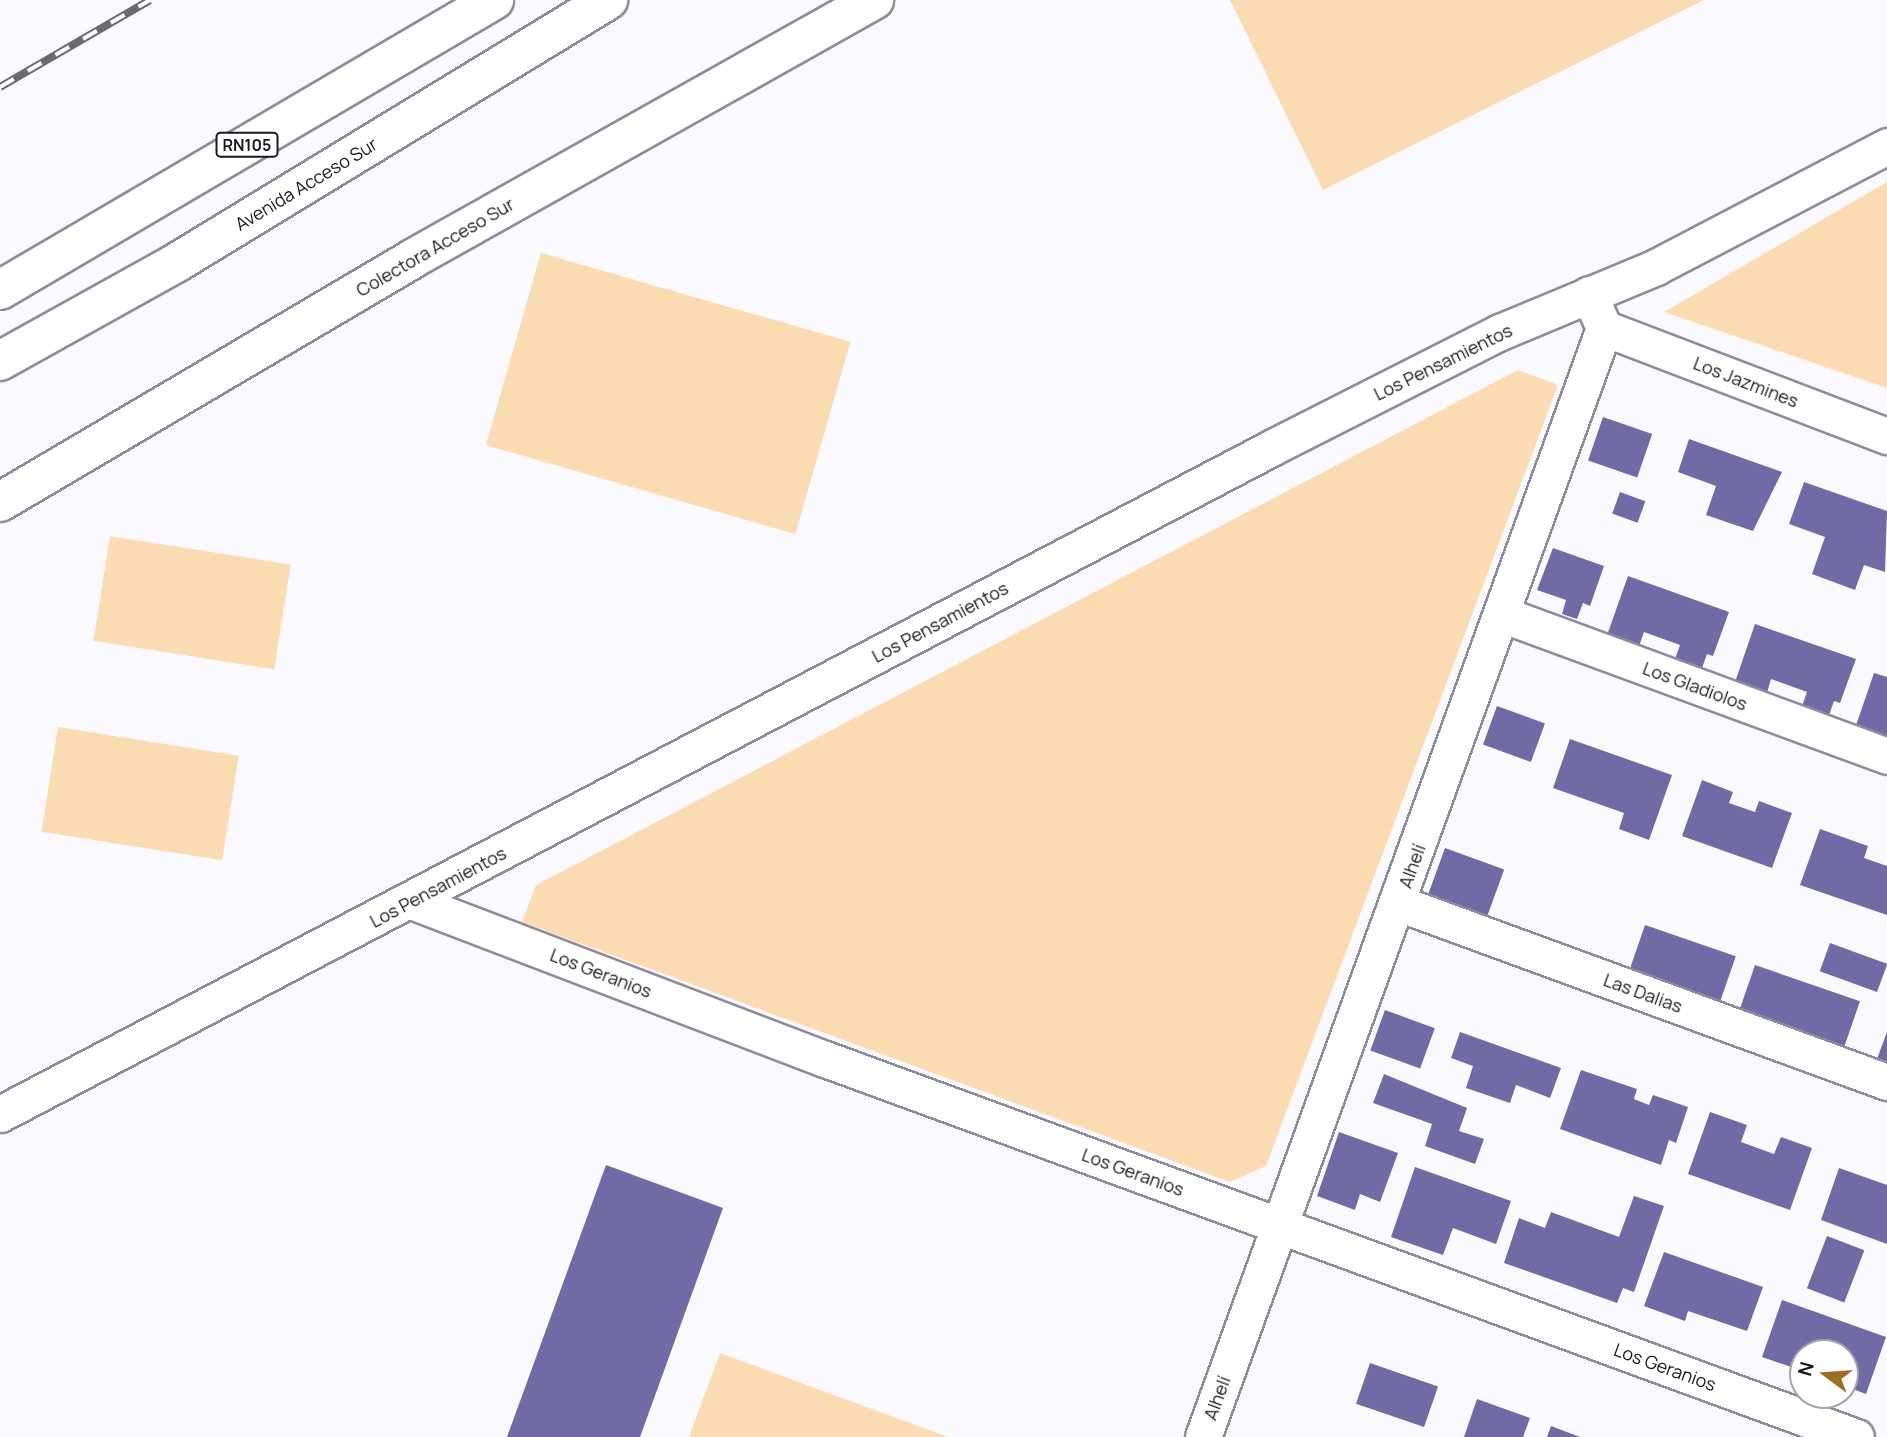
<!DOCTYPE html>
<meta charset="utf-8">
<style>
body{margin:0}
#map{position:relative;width:1887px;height:1437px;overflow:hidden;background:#fafafe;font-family:Manrope,sans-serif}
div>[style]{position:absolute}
.green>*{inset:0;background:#fbdbb2;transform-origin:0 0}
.building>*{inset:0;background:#706aa5;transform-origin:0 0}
.roads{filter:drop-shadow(2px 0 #8d8c9e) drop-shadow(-2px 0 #8d8c9e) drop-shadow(0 2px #8d8c9e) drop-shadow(0 -2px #8d8c9e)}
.minor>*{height:35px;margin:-17.5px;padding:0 17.5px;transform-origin:17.5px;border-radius:17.5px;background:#fff}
.secondary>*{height:38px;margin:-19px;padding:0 19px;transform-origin:19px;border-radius:19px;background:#fff}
.trunk>*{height:38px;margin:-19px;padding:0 19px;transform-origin:19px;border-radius:19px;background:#fff}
.rail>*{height:8px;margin-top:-4px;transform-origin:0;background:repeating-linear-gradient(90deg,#fff 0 16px,#6a6a70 0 32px);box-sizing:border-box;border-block:2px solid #6a6a70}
span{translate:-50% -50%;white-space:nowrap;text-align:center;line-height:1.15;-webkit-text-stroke:6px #fff;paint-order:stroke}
.shield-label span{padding:2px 5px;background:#fff;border:2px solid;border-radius:5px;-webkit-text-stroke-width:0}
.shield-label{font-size:16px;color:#19191f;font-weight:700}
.street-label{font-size:18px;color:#19191f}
.north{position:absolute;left:1789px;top:1339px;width:70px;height:70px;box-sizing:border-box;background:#fff;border:2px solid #a3a3a5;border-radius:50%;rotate:286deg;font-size:19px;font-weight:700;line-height:28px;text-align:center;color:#19191f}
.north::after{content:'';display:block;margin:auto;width:24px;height:32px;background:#9e6e22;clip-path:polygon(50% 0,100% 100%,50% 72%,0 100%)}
</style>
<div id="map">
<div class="green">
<i style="clip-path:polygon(1230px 0,1704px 0,1323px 190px)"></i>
<i style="clip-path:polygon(1887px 182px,1887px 388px,1664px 312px)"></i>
<i style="left:541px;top:253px;width:322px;height:200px;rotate:16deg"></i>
<i style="clip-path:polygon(1518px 370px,1558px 385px,1266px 1166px,1230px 1182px,522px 922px,536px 885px)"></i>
<i style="left:110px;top:536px;width:183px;height:106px;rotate:9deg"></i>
<i style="left:58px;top:727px;width:183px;height:106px;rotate:9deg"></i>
<i style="clip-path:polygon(720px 1353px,948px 1437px,689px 1437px)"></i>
</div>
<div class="building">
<i style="left:1603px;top:417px;width:52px;height:46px;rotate:19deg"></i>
<i style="clip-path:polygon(1689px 439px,1782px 472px,1753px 531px,1706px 515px,1716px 486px,1678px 472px)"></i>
<i style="clip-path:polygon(1804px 482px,1887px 511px,1885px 572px,1864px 565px,1855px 590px,1812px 574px,1825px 537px,1789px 524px)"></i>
<i style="left:1620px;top:492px;width:27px;height:23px;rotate:20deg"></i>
<i style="clip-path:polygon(1553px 548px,1604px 566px,1590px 606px,1583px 603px,1577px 619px,1562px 614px,1566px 600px,1537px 590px)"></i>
<i style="clip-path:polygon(1628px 576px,1729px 612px,1713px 656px,1707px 654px,1701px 671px,1674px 662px,1680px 645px,1644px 632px,1638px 649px,1606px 638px)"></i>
<i style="clip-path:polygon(1755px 624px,1856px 659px,1840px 703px,1834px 701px,1828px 718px,1801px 709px,1807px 692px,1771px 679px,1766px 696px,1734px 685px)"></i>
<i style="clip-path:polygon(1874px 673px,1887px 677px,1887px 739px,1853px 734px)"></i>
<i style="left:1497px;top:706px;width:51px;height:41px;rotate:20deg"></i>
<i style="clip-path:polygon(1570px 739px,1672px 775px,1649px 840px,1619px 829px,1624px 813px,1553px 788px)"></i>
<i style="clip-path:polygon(1702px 780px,1733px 792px,1729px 803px,1755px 812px,1759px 801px,1792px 813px,1772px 868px,1682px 836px)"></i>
<i style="clip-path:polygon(1820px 829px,1868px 846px,1864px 858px,1887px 866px,1887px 915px,1800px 885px)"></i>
<i style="left:1445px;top:848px;width:63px;height:54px;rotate:20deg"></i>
<i style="left:1645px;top:925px;width:96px;height:54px;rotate:19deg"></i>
<i style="left:1830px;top:943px;width:61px;height:30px;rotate:20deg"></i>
<i style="left:1755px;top:965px;width:111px;height:53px;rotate:19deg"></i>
<i style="left:1385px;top:1010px;width:53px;height:43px;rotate:20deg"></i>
<i style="clip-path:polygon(1460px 1032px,1561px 1068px,1550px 1098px,1516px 1085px,1510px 1103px,1466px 1088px,1473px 1066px,1451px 1058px)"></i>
<i style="clip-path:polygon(1887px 1032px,1887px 1072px,1874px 1067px)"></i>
<i style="clip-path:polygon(1581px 1070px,1637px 1089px,1634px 1099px,1649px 1105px,1653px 1095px,1688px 1107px,1676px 1143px,1669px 1140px,1661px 1165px,1560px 1129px)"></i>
<i style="clip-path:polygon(1384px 1074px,1467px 1108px,1459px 1131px,1484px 1139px,1475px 1164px,1425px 1146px,1432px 1124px,1373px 1103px)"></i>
<i style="clip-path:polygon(1710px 1112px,1747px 1125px,1741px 1142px,1774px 1154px,1781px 1137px,1812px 1148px,1790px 1210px,1688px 1174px)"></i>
<i style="clip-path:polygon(1339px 1132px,1398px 1153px,1380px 1202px,1360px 1194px,1355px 1210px,1317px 1196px)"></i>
<i style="clip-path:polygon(606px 1165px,723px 1208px,640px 1437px,507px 1437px)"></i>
<i style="clip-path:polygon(1415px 1167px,1511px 1201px,1496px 1244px,1453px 1228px,1443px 1255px,1391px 1237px)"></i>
<i style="clip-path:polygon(1839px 1168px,1887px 1185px,1887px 1244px,1821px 1220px)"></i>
<i style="clip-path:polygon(1634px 1196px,1664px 1206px,1634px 1292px,1623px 1288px,1617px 1303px,1504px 1263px,1519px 1218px,1545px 1228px,1551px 1212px,1619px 1237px)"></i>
<i style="left:1827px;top:1236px;width:40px;height:56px;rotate:21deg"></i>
<i style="clip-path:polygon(1664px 1252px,1763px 1287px,1747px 1331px,1688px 1311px,1685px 1321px,1644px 1306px)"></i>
<i style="clip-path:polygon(1782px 1300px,1886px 1337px,1866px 1394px,1845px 1386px,1845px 1353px,1803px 1353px,1803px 1371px,1762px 1357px)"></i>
<i style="left:1370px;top:1363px;width:72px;height:43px;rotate:19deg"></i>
<i style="clip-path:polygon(1477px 1399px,1530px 1418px,1523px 1437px,1464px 1437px)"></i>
<i style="clip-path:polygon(1551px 1426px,1580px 1437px,1547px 1437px)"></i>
</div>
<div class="roads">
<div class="minor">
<i style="left:1604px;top:328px;width:303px;rotate:20.9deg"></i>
<i style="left:1504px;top:615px;width:408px;rotate:20.2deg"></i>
<i style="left:411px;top:901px;width:443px;rotate:20.9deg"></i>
<i style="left:825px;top:1059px;width:1098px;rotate:20.13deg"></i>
<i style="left:1398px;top:903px;width:521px;rotate:20.11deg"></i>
<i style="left:0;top:1114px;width:1435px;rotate:-27.65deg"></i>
<i style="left:1271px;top:448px;width:257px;rotate:-26.9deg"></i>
<i style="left:1500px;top:332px;width:169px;rotate:-22.6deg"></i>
<i style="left:1656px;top:267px;width:261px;rotate:-27.6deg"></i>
<i style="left:1203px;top:1437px;width:1179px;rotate:-70.12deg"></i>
<i style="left:1604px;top:328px;width:37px;rotate:-114deg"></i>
</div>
<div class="secondary">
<i style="left:0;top:502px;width:478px;rotate:-30.5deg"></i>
<i style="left:412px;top:259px;width:530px;rotate:-29.28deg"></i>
</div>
<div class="trunk">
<i style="left:0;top:290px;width:573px;rotate:-30.41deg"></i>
<i style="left:0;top:361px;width:201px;rotate:-29.1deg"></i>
<i style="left:176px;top:263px;width:506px;rotate:-31.33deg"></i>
</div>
</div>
<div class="rail">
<i style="left:0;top:87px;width:173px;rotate:-30.1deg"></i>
</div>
<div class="shield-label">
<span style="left:247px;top:145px">RN105</span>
</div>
<div class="street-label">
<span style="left:306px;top:184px;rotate:-31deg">Avenida Acceso Sur</span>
<span style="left:435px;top:247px;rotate:-30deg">Colectora Acceso Sur</span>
<span style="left:1443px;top:362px;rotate:-26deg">Los Pensamientos</span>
<span style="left:1746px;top:382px;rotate:21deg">Los Jazmines</span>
<span style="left:940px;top:622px;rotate:-28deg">Los Pensamientos</span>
<span style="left:1695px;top:686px;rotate:20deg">Los Gladiolos</span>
<span style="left:1412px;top:866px;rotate:-70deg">Alhelí</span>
<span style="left:438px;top:887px;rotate:-28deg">Los Pensamientos</span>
<span style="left:601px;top:973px;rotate:21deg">Los Geranios</span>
<span style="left:1643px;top:993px;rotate:20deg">Las Dalias</span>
<span style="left:1133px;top:1172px;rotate:20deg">Los Geranios</span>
<span style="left:1665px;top:1367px;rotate:20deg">Los Geranios</span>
<span style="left:1217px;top:1398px;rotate:-70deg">Alhelí</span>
</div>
<div class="north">N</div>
</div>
